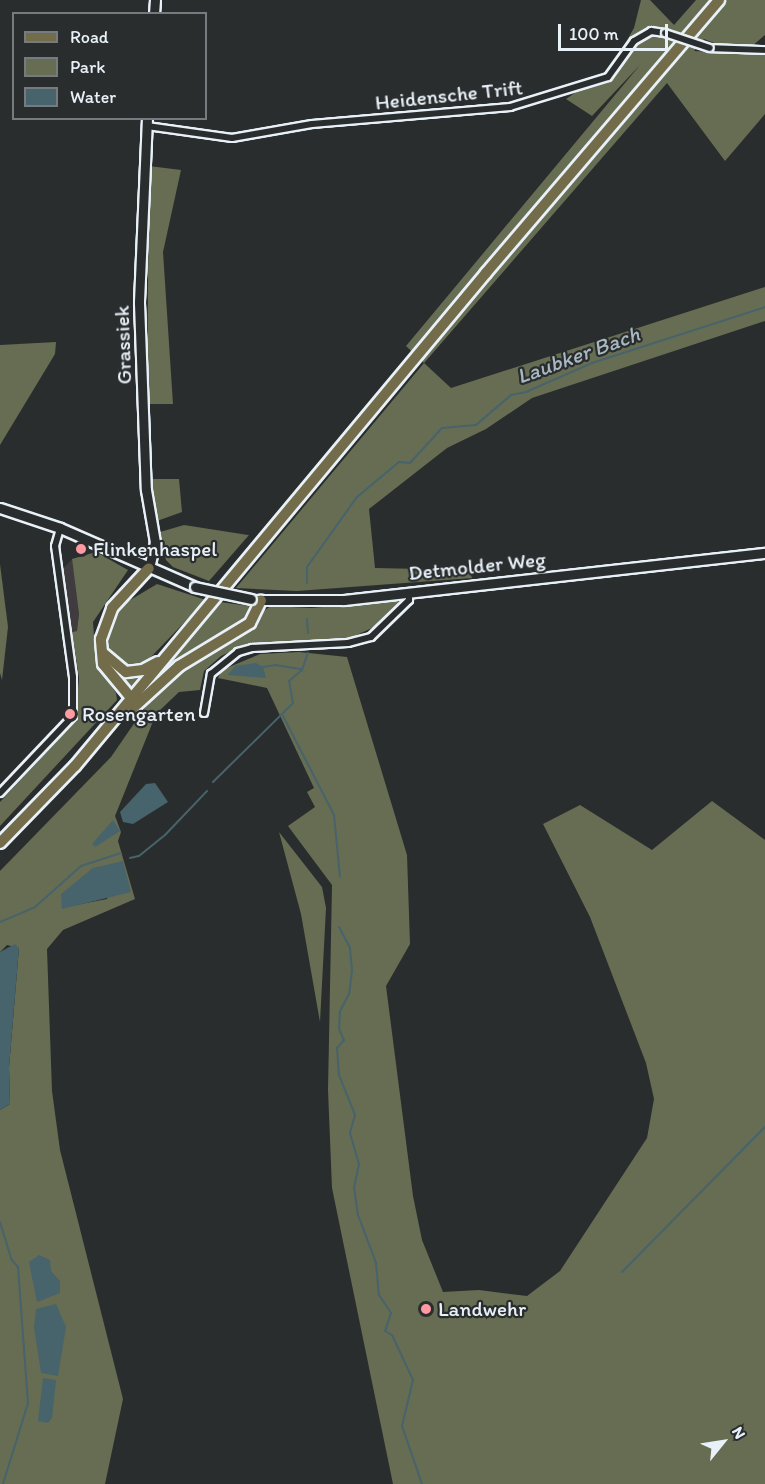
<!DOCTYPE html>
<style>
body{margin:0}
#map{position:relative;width:765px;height:1484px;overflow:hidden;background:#2a2d2e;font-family:Itim,sans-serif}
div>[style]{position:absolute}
.built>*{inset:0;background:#3f3b3e}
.green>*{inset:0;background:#666d53}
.water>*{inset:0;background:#47636b}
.stream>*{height:2px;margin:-1px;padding:0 1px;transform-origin:1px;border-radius:1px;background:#47636b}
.roads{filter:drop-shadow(2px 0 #e8f1f8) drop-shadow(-2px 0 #e8f1f8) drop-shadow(0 2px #e8f1f8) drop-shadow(0 -2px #e8f1f8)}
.street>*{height:6px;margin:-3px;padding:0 3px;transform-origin:3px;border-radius:3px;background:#2a2d2e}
.secondary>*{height:9px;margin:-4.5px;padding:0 4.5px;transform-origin:4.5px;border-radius:4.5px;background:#2a2d2e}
.primary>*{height:10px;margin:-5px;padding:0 5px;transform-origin:5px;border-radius:5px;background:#736c4b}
.bridges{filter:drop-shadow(2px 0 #e8f1f8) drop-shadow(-2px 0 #e8f1f8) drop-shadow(0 2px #e8f1f8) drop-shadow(0 -2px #e8f1f8)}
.street-bridge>*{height:6px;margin:-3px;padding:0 3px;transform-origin:3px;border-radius:3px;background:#2a2d2e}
.secondary-bridge>*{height:9px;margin:-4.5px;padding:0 4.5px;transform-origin:4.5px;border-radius:4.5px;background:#2a2d2e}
.dots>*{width:16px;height:16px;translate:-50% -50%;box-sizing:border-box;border:3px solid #2a2d2e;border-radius:50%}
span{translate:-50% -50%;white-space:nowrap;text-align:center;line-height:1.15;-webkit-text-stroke:4.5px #2a2d2e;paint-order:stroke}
.street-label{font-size:21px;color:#e8f1f8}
.poi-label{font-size:21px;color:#e8f1f8}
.left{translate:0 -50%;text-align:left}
.water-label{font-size:22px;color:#a8b8c0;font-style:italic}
.legend{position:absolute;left:12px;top:12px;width:195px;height:108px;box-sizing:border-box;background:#2a2d2e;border:2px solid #767b7f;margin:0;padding:8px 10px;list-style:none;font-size:18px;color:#e8f1f8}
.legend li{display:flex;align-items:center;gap:12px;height:30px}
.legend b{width:30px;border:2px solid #767b7f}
.north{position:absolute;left:693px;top:1412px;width:60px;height:60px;-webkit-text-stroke:4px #2a2d2e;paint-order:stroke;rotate:60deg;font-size:16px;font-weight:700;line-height:24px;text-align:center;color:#e8f1f8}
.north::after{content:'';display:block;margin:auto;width:21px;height:27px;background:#e8f1f8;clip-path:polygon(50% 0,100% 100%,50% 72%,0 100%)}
.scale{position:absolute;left:558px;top:24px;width:110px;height:27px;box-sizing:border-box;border:3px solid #e8f1f8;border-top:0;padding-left:8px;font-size:18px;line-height:21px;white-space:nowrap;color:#e8f1f8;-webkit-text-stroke:4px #2a2d2e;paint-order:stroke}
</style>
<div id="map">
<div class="built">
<i style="clip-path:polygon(72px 559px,79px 614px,77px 631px,72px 632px,62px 570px)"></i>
</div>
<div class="green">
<i style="clip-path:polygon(641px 0,650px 0,674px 25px,696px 0,765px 0,765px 35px,751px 47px,724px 47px,704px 39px,694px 51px,765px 54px,765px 114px,725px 161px,667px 83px,424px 363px,451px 388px,765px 287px,765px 321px,532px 398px,486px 429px,447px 448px,369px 509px,375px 568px,469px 570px,472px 578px,297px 591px,236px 588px,424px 363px,406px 346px,640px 65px,592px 116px,566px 99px,611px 68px,634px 28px)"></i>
<i style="clip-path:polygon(149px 166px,181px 170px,163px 252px,173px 404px,147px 404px)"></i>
<i style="clip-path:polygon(56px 342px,55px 354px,0 445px,0 345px)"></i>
<i style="clip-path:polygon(150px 479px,179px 479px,182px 512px,157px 521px)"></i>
<i style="clip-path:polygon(184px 525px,248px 535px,249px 535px,209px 581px,173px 567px,166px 560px,160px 532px)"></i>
<i style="clip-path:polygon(96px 552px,128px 570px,93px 622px,96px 664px,116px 693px,117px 700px,0 826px,0 802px,75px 722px,79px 678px,72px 632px,77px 631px,79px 614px,72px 559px)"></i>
<i style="clip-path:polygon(0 564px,8px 627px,2px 680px,0 673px)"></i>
<i style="clip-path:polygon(157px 584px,206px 600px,148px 660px,131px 666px,120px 663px,108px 647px,110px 622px,122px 605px)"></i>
<i style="clip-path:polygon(evenodd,396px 601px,400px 603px,385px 622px,348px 639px,248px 643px,221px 656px,204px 671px,200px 690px,179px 692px,156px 714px,115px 816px,121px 832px,118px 841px,135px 899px,63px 930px,47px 949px,52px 1091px,60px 1150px,123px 1399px,105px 1484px,0 1484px,0 1110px,10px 1104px,9px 1068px,19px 948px,7px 945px,0 952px,0 871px,111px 757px,155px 693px,179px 670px,250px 628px,262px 612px,271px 606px,311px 608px,396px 601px,123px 861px,107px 899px,76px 905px,123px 861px)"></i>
<i style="clip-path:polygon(220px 602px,249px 606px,247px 620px,160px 673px)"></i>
<i style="clip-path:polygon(299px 652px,347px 657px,407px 855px,410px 944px,386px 986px,413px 1196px,422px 1240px,443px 1292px,479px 1290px,527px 1296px,560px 1271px,647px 1138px,654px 1099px,646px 1063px,590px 917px,543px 824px,580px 805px,652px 850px,712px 801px,765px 840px,765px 1484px,393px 1484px,332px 1188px,328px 1090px,332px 885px,288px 826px,315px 807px,307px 792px,314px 788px,267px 688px,218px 678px,222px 670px,260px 654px)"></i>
<i style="clip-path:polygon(114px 670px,130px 676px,144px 675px,133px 688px,127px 688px)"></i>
<i style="clip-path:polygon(279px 832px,322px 887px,326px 908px,320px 1022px,301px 914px)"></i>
</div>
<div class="water">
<i style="clip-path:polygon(256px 663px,263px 667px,266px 678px,228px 675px,235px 666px)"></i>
<i style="clip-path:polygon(155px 783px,168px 802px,133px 824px,123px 822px,120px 812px,146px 784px)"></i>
<i style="clip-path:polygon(113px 820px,120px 831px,95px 847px,92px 844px)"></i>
<i style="clip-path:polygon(123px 861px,131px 892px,62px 909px,61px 894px,93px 868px)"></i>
<i style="clip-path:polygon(15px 944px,19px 948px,9px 1068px,10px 1104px,0 1110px,0 952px)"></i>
<i style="clip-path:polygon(39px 1255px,50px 1260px,51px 1271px,60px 1281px,60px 1293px,37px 1302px,29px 1262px)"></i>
<i style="clip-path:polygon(56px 1304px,66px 1327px,58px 1376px,41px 1373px,34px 1327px,36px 1309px)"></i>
<i style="clip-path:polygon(43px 1378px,56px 1380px,52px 1418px,48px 1423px,38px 1421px)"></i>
</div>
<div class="stream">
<i style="left:307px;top:583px;width:16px;rotate:-90deg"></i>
<i style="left:307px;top:567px;width:86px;rotate:-54.5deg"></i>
<i style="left:357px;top:497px;width:55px;rotate:-39.8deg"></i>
<i style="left:399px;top:462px;width:11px;rotate:5deg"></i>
<i style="left:410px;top:463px;width:47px;rotate:-47.6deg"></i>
<i style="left:442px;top:428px;width:34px;rotate:-5deg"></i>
<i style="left:476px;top:425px;width:46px;rotate:-40.6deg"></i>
<i style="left:511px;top:395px;width:15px;rotate:-11deg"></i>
<i style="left:526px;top:392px;width:72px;rotate:-23.7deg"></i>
<i style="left:592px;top:363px;width:182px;rotate:-17.9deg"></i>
<i style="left:307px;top:619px;width:14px;rotate:86deg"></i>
<i style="left:263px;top:667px;width:12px;rotate:-9deg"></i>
<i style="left:275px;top:665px;width:26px;rotate:9deg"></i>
<i style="left:283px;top:716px;width:111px;rotate:62.7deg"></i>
<i style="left:334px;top:815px;width:62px;rotate:84.5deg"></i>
<i style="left:213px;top:782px;width:112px;rotate:-44.6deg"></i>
<i style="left:293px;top:703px;width:22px;rotate:-100deg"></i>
<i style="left:289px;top:681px;width:17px;rotate:-40deg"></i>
<i style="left:302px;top:670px;width:18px;rotate:-71deg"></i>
<i style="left:130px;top:858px;width:9px;rotate:-13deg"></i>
<i style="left:139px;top:856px;width:33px;rotate:-39deg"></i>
<i style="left:165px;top:835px;width:61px;rotate:-46.3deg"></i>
<i style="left:0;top:922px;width:38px;rotate:-23deg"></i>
<i style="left:35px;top:907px;width:62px;rotate:-41.7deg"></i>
<i style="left:81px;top:866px;width:42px;rotate:-18deg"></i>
<i style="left:339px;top:927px;width:24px;rotate:62deg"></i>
<i style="left:350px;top:948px;width:23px;rotate:85deg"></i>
<i style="left:352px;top:971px;width:23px;rotate:97deg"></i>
<i style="left:349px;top:994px;width:19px;rotate:118deg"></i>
<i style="left:340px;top:1011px;width:18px;rotate:93deg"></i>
<i style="left:339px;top:1029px;width:12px;rotate:66deg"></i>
<i style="left:344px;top:1040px;width:11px;rotate:131deg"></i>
<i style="left:337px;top:1048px;width:27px;rotate:86deg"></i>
<i style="left:339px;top:1075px;width:43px;rotate:68.2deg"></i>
<i style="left:355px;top:1115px;width:19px;rotate:106deg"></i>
<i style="left:350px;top:1133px;width:32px;rotate:74deg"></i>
<i style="left:359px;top:1164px;width:24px;rotate:102deg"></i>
<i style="left:354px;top:1187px;width:28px;rotate:82deg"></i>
<i style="left:358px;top:1215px;width:51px;rotate:69.4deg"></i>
<i style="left:376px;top:1263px;width:32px;rotate:85deg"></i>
<i style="left:379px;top:1295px;width:22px;rotate:56deg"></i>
<i style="left:391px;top:1313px;width:19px;rotate:108deg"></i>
<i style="left:385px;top:1331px;width:8px;rotate:30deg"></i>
<i style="left:392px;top:1335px;width:50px;rotate:65deg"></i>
<i style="left:413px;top:1380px;width:47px;rotate:103.4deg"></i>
<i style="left:402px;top:1426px;width:61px;rotate:71deg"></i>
<i style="left:0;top:1222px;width:39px;rotate:73deg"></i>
<i style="left:11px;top:1259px;width:11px;rotate:49deg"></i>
<i style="left:18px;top:1267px;width:136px;rotate:85.8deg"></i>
<i style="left:28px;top:1403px;width:85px;rotate:107.2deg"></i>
<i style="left:622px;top:1272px;width:204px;rotate:-45.4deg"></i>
</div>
<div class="roads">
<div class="street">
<i style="left:710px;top:48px;width:55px;rotate:2.1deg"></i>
<i style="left:147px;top:126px;width:86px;rotate:8deg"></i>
<i style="left:232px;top:138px;width:81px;rotate:-9.9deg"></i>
<i style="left:312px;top:124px;width:199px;rotate:-4.9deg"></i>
<i style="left:510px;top:107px;width:102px;rotate:-17deg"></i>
<i style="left:608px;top:77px;width:44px;rotate:-54.2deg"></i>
<i style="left:634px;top:41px;width:20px;rotate:-30deg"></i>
<i style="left:651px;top:31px;width:14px;rotate:8deg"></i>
<i style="left:204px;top:713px;width:40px;rotate:-80deg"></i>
<i style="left:211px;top:674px;width:35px;rotate:-39deg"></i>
<i style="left:238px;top:652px;width:15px;rotate:-16deg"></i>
<i style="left:252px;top:648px;width:96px;rotate:-3deg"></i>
<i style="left:348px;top:643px;width:24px;rotate:-15deg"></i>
<i style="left:371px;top:637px;width:53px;rotate:-44.2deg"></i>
<i style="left:409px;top:600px;width:7px;rotate:-90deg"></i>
<i style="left:0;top:793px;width:106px;rotate:-46.5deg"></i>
<i style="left:73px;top:716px;width:39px;rotate:-90deg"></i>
<i style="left:73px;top:677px;width:132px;rotate:-97.8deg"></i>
<i style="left:55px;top:546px;width:19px;rotate:-74deg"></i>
</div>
<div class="secondary">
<i style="left:154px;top:14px;width:14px;rotate:-86deg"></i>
<i style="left:147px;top:118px;width:185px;rotate:92.5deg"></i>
<i style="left:139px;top:303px;width:187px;rotate:87.9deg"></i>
<i style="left:146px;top:490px;width:53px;rotate:80.2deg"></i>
<i style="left:155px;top:542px;width:27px;rotate:103deg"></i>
<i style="left:0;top:508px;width:63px;rotate:18.4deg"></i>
<i style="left:60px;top:528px;width:147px;rotate:23.6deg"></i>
<i style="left:254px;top:600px;width:90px"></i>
<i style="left:344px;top:600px;width:424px;rotate:-6.4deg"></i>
</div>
<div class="primary">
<i style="left:103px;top:653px;width:30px;rotate:40deg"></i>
<i style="left:126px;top:672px;width:17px;rotate:-7deg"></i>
<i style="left:143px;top:670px;width:17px;rotate:-28deg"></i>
<i style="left:132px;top:699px;width:45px;rotate:-129.6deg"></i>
<i style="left:103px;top:664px;width:25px;rotate:-95deg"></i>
<i style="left:101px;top:639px;width:33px;rotate:-70deg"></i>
<i style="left:112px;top:608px;width:54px;rotate:-47.2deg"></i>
<i style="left:133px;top:708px;width:62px;rotate:-42.4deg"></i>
<i style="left:179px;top:666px;width:83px;rotate:-31.2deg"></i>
<i style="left:250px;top:623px;width:25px;rotate:-64deg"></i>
<i style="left:0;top:843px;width:107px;rotate:-45.8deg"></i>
<i style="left:75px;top:766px;width:642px;rotate:-50.18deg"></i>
<i style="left:486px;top:273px;width:359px;rotate:-49.5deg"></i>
</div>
</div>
<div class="bridges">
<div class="street-bridge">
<i style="left:665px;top:33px;width:47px;rotate:18.4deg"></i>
</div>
<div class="secondary-bridge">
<i style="left:195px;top:587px;width:57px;rotate:12.1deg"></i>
</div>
</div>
<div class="dots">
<i style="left:81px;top:549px;background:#ff9aa2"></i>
<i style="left:70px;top:714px;background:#ff9aa2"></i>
<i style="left:426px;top:1309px;background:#ff9aa2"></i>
</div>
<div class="street-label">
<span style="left:449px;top:95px;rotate:-6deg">Heidensche Trift</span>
<span style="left:123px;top:345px;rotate:-92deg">Grassiek</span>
<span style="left:477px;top:566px;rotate:-6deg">Detmolder Weg</span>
</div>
<div class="poi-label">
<span class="left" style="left:93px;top:549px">Flinkenhaspel</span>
<span class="left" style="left:82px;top:714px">Rosengarten</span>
<span class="left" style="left:438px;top:1309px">Landwehr</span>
</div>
<div class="water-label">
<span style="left:578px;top:355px;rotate:-20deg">Laubker Bach</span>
</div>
<ul class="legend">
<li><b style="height:8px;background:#736c4b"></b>Road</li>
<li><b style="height:16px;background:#666d53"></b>Park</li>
<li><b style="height:16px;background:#47636b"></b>Water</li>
</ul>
<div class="north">N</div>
<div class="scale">100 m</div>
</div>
